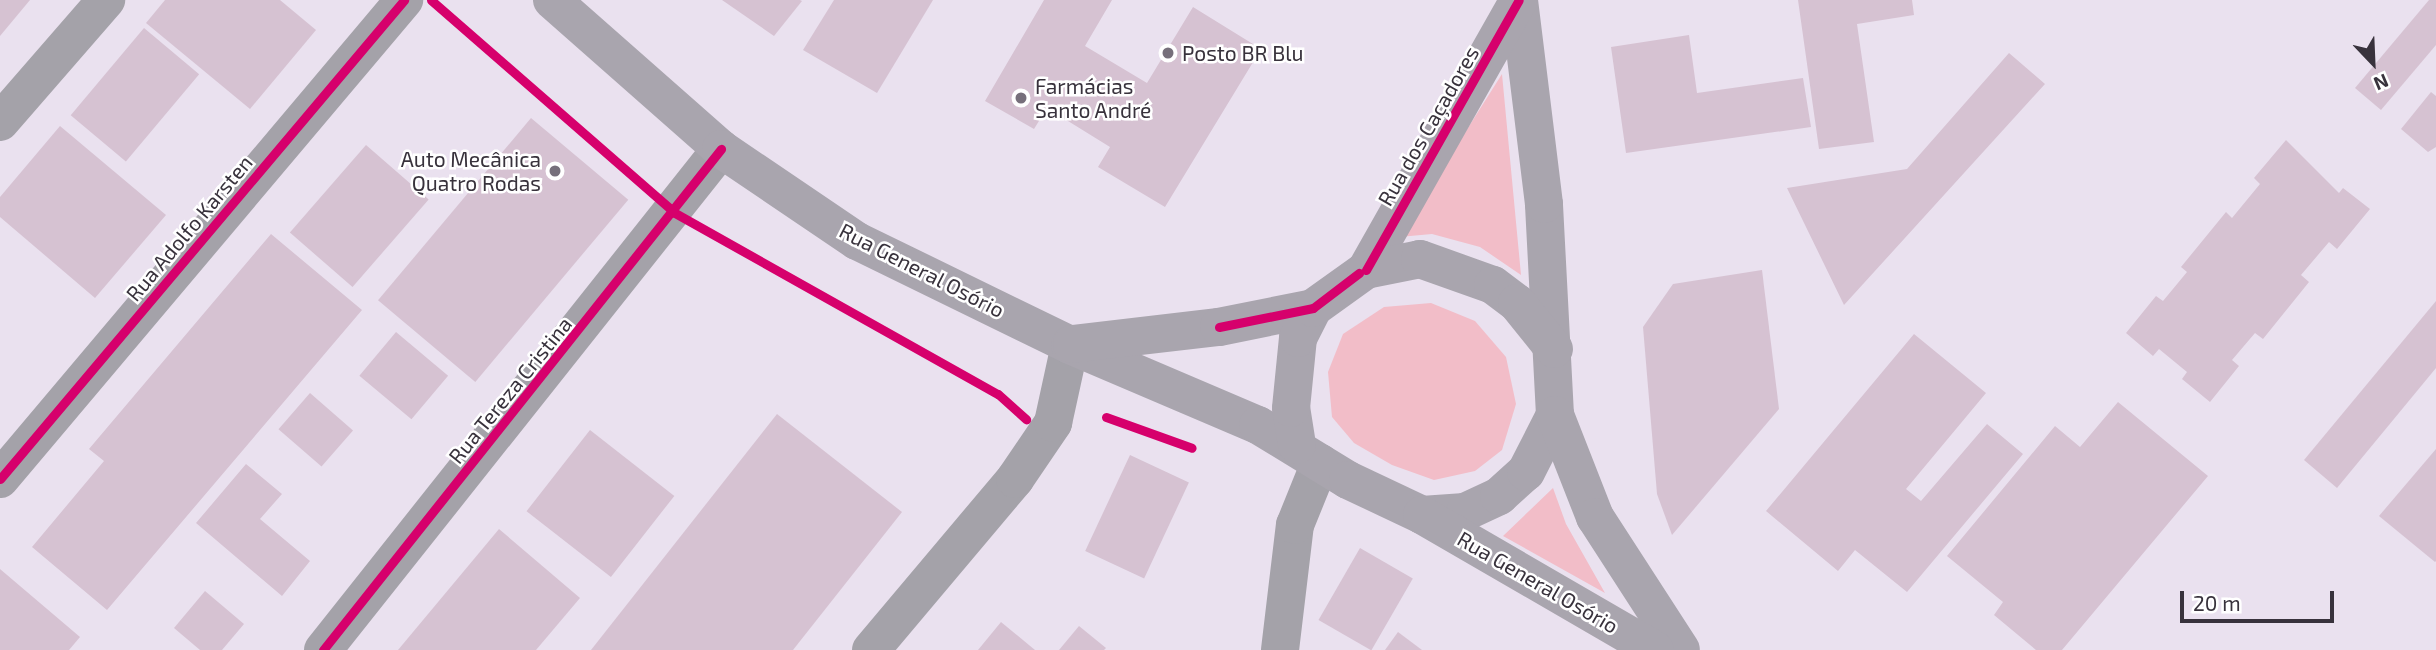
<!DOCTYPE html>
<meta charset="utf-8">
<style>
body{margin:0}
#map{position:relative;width:2436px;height:650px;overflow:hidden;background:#eae1ef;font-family:"Exo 2",sans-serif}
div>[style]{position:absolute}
.green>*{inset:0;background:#f2bdc8}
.building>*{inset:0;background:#d6c2d2;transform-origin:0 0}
.minor>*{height:38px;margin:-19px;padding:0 19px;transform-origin:19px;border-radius:19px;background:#a4a2a9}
.major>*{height:38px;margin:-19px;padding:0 19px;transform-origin:19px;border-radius:19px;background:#a9a5ae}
.cycleway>*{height:9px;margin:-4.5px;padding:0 4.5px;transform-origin:4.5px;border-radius:4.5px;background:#d6006c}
.dots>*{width:19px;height:19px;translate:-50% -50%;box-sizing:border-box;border:4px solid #fff;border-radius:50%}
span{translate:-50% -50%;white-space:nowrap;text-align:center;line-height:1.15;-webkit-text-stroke:5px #fff;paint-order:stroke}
.poi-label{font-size:21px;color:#38323c}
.left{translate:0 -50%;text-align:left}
.right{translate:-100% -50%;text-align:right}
.street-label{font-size:21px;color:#38323c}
.north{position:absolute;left:2338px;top:28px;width:70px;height:70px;-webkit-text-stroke:5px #fff;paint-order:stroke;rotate:157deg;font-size:19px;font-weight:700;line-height:28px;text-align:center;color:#38323c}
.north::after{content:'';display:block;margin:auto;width:24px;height:32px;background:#38323c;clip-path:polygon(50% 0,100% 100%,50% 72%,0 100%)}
.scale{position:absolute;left:2180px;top:591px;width:154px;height:32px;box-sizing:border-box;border:4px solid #38323c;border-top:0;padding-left:9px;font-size:21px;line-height:24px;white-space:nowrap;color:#38323c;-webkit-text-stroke:5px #fff;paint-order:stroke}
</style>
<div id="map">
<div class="green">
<i style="clip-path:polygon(1502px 74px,1521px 275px,1480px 247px,1432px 234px,1399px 237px)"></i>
<i style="clip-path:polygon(1431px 303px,1475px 321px,1506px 357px,1516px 404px,1502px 450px,1475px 471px,1434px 480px,1392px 465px,1354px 443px,1332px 417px,1328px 372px,1343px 334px,1384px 307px)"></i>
<i style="clip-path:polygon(1553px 488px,1566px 524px,1605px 593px,1503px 536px)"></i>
</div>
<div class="building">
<i style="clip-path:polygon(0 0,30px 0,0 36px)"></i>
<i style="clip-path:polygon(165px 0,280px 0,316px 30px,250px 109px,146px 23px)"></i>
<i style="clip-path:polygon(722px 0,800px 0,802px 1px,774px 36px)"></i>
<i style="clip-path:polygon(834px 0,933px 0,877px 93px,803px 50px)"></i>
<i style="clip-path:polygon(1044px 0,1112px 0,1085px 46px,1147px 83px,1193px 7px,1261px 49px,1165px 207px,1098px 167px,1110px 147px,1047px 108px,1034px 129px,985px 101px)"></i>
<i style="clip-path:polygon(1798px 0,1912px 0,1914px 15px,1857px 24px,1874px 142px,1819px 149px)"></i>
<i style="clip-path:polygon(2429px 0,2436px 0,2436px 45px,2381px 110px,2355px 88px)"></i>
<i style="left:144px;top:28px;width:72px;height:114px;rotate:40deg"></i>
<i style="clip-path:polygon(1689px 35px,1697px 93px,1803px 78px,1811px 127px,1626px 153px,1611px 47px)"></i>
<i style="clip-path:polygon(2009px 53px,2045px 84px,1844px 305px,1787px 188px,1907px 169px)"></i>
<i style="clip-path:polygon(2431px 92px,2436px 96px,2436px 147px,2428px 152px,2401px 129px)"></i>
<i style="left:531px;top:118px;width:127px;height:238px;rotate:40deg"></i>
<i style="clip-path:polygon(60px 126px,166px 215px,95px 298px,0 217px,0 197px)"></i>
<i style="clip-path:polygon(2286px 140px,2339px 193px,2343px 188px,2370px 209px,2337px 249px,2329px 242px,2301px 275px,2309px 282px,2263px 339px,2255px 333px,2232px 360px,2239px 366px,2210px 402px,2182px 379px,2187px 372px,2159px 349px,2153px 356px,2126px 333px,2156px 296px,2163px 301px,2187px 272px,2181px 267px,2226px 212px,2232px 218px,2260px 184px,2254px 178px)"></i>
<i style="left:366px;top:145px;width:83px;height:116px;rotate:41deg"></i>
<i style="clip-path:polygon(271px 234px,362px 310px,107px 610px,32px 547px,104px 461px,89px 449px)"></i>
<i style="clip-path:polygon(1762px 270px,1779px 409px,1672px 535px,1657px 494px,1643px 327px,1673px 284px)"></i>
<i style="clip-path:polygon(2436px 301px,2436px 368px,2337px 488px,2304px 460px)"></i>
<i style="left:396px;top:332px;width:68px;height:57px;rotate:40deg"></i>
<i style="clip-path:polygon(1914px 334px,1986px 393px,1906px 489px,1921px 501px,1987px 424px,2023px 454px,1907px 592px,1855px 550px,1838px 571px,1766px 511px)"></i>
<i style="left:310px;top:393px;width:57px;height:48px;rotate:41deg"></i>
<i style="clip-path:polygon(2118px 402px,2208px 476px,2062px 650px,2036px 650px,1994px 615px,2003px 602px,1947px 556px,2055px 426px,2080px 447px)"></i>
<i style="clip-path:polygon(777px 414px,902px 512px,793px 650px,591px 650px)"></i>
<i style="left:590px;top:430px;width:107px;height:103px;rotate:38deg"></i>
<i style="clip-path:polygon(2436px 449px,2436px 561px,2435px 562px,2379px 516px)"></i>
<i style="left:1130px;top:455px;width:65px;height:106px;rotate:25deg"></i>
<i style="clip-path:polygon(246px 464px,282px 494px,260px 519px,310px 561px,282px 596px,196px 523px)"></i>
<i style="clip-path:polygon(499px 529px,580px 598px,536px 650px,398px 650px)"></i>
<i style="left:1360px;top:548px;width:61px;height:83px;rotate:30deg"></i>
<i style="clip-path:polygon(0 569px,80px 637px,69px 650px,0 650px)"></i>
<i style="clip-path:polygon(205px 591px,244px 624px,222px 650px,200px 650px,174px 628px)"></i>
<i style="clip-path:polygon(1001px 622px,1035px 650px,978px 650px)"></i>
<i style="clip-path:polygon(1079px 626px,1106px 648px,1104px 650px,1059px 650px)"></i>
<i style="clip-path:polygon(1398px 632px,1422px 650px,1385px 650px)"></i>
</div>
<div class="minor">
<i style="left:0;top:122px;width:162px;rotate:-49deg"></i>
<i style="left:0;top:479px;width:627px;rotate:-49.85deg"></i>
<i style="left:323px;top:650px;width:640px;rotate:-51.54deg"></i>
<i style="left:871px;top:650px;width:224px;rotate:-49.9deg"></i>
<i style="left:1015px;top:479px;width:68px;rotate:-55.8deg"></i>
<i style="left:1053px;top:423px;width:80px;rotate:-77.7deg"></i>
<i style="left:1280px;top:650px;width:126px;rotate:-83.2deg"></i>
<i style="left:1295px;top:525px;width:67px;rotate:-68deg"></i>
</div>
<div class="major">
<i style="left:552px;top:0;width:225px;rotate:41.4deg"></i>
<i style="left:721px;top:149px;width:164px;rotate:34.1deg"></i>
<i style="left:857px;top:241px;width:237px;rotate:26deg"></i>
<i style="left:1070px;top:345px;width:204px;rotate:23.1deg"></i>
<i style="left:1258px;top:425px;width:105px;rotate:31.4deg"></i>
<i style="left:1348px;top:480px;width:82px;rotate:25.3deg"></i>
<i style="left:1422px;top:515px;width:43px;rotate:-4deg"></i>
<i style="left:1465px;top:512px;width:38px;rotate:-25deg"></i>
<i style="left:1499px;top:496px;width:36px;rotate:-42deg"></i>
<i style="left:1526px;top:472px;width:64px;rotate:-63deg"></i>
<i style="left:1555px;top:415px;width:211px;rotate:-93deg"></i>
<i style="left:1544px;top:204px;width:206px;rotate:-97deg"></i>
<i style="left:1366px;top:270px;width:310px;rotate:-60.5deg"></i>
<i style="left:1072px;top:344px;width:148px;rotate:-6.6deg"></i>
<i style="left:1219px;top:327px;width:96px;rotate:-11.4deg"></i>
<i style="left:1555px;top:415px;width:110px;rotate:68.6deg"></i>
<i style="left:1595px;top:517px;width:158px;rotate:57.1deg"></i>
<i style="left:1297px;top:445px;width:37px;rotate:-99deg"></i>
<i style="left:1291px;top:408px;width:70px;rotate:-84.3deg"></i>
<i style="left:1298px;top:338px;width:34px;rotate:-63deg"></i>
<i style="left:1313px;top:308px;width:65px;rotate:-35.6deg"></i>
<i style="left:1366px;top:270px;width:55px;rotate:-11.5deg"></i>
<i style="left:1420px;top:259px;width:77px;rotate:19.6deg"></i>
<i style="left:1493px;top:285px;width:30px;rotate:37deg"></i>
<i style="left:1517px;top:303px;width:59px;rotate:51.2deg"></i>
<i style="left:1422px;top:515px;width:269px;rotate:30.1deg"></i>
</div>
<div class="cycleway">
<i style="left:431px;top:0;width:324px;rotate:41.1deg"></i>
<i style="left:675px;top:213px;width:370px;rotate:29.3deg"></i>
<i style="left:998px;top:394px;width:38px;rotate:42deg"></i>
<i style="left:1366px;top:270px;width:310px;rotate:-60.5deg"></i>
<i style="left:1219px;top:327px;width:96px;rotate:-11.4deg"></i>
<i style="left:1313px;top:308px;width:58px;rotate:-37.3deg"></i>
<i style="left:1106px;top:417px;width:91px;rotate:19.8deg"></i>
<i style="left:0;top:479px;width:627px;rotate:-49.85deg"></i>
<i style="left:323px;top:650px;width:640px;rotate:-51.54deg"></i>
</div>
<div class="dots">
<i style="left:1168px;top:53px;background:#766f7b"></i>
<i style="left:1021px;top:98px;background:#766f7b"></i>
<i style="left:555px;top:171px;background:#766f7b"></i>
</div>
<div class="poi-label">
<span class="left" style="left:1182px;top:53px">Posto BR Blu</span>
<span class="left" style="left:1035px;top:98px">Farmácias<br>Santo André</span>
<span class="right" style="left:541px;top:171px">Auto Mecânica<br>Quatro Rodas</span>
</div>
<div class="street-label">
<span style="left:1428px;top:126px;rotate:-60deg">Rua dos Caçadores</span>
<span style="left:189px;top:228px;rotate:-50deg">Rua Adolfo Karsten</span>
<span style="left:922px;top:270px;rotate:27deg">Rua General Osório</span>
<span style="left:510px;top:390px;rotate:-51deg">Rua Tereza Cristina</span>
<span style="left:1538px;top:582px;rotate:30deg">Rua General Osório</span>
</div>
<div class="north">N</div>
<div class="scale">20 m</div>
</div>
